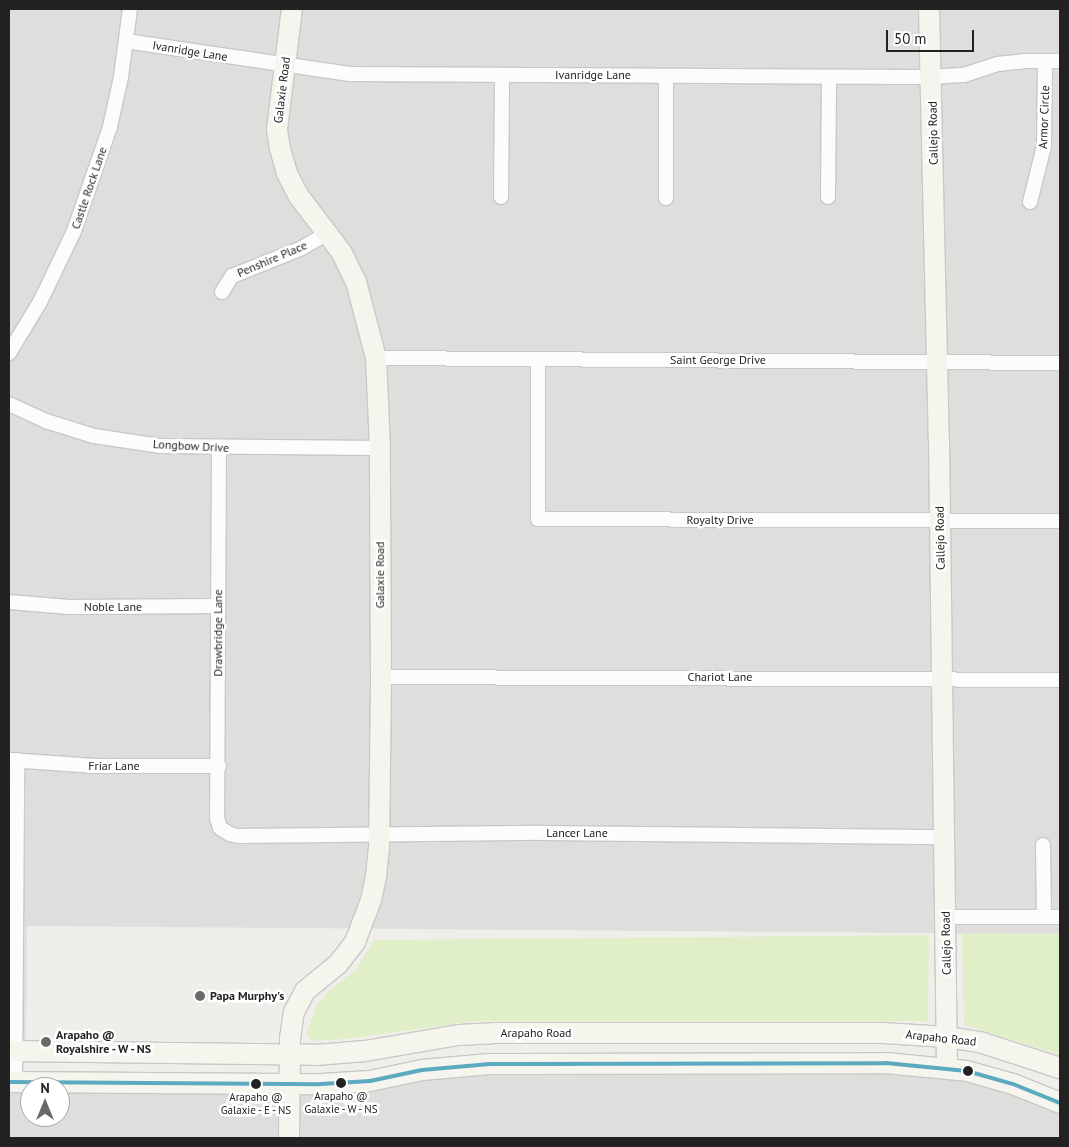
<!DOCTYPE html>
<style>
body{margin:0}
#map{position:relative;width:1069px;height:1147px;overflow:hidden;background:#f0eeeb;font-family:"PT Sans",sans-serif}
div>[style]{position:absolute}
.residential>*{inset:0;background:#dfdedc}
.grass>*{inset:0;background:#e1efc8}
.roads{filter:drop-shadow(1px 0 #c9c8c7) drop-shadow(-1px 0 #c9c8c7) drop-shadow(0 1px #c9c8c7) drop-shadow(0 -1px #c9c8c7)}
.street>*{height:14px;margin:-7px;padding:0 7px;transform-origin:7px;border-radius:7px;background:#fdfcfc}
.secondary>*{height:20px;margin:-10px;padding:0 10px;transform-origin:10px;border-radius:10px;background:#f5f5ed}
.bus-1>*{height:4px;margin:-2px;padding:0 2px;transform-origin:2px;border-radius:2px;background:#5caac0}
.dots>*{width:14px;height:14px;translate:-50% -50%;box-sizing:border-box;border:2px solid #fff;border-radius:50%}
span{translate:-50% -50%;white-space:nowrap;text-align:center;line-height:1.15;-webkit-text-stroke:5px #fff;paint-order:stroke}
.bus-label{font-size:11px;color:#222}
.street-label{font-size:12px;color:#222}
.poi-label{font-size:12px;color:#222;font-weight:700}
.left{translate:0 -50%;text-align:left}
.frame{position:absolute;inset:0;border:10px solid #222;pointer-events:none}
.north{position:absolute;left:20px;top:1077px;width:50px;height:50px;box-sizing:border-box;background:#fff;border:1px solid #a7a7a7;border-radius:50%;rotate:0deg;font-size:14px;font-weight:700;line-height:20px;text-align:center;color:#222}
.north::after{content:'';display:block;margin:auto;width:18px;height:22px;background:#6a6968;clip-path:polygon(50% 0,100% 100%,50% 72%,0 100%)}
.scale{position:absolute;left:886px;top:30px;width:88px;height:22px;box-sizing:border-box;border:2px solid #222;border-top:0;padding-left:6px;font-size:15px;line-height:18px;white-space:nowrap;color:#222;-webkit-text-stroke:4px #fff;paint-order:stroke}
</style>
<div id="map">
<div class="residential">
<i style="clip-path:polygon(9px 9px,1060px 9px,1060px 934px,27px 926px,26px 1042px,9px 1042px)"></i>
<i style="clip-path:polygon(892px 1072px,939px 1075px,1009px 1090px,1060px 1112px,1060px 1138px,9px 1138px,9px 1091px,30px 1091px,30px 1117px,60px 1117px,60px 1091px,453px 1074px)"></i>
</div>
<div class="grass">
<i style="clip-path:polygon(962px 933px,1060px 934px,1060px 1055px,964px 1025px)"></i>
<i style="clip-path:polygon(929px 935px,928px 1021px,475px 1021px,346px 1039px,312px 1041px,306px 1034px,317px 1005px,327px 993px,357px 968px,374px 940px)"></i>
</div>
<div class="roads">
<div class="street">
<i style="left:126px;top:41px;width:226px;rotate:8.4deg"></i>
<i style="left:350px;top:74px;width:582px;rotate:0.3deg"></i>
<i style="left:932px;top:77px;width:32px;rotate:-4deg"></i>
<i style="left:964px;top:75px;width:35px;rotate:-18deg"></i>
<i style="left:997px;top:64px;width:27px;rotate:-6deg"></i>
<i style="left:1024px;top:61px;width:36px"></i>
<i style="left:666px;top:76px;width:122px;rotate:90deg"></i>
<i style="left:501px;top:197px;width:122px;rotate:-89.5deg"></i>
<i style="left:828px;top:197px;width:120px;rotate:-89.5deg"></i>
<i style="left:1030px;top:202px;width:58px;rotate:-76deg"></i>
<i style="left:1044px;top:146px;width:85px;rotate:-89.3deg"></i>
<i style="left:222px;top:292px;width:19px;rotate:-58deg"></i>
<i style="left:232px;top:276px;width:73px;rotate:-21.7deg"></i>
<i style="left:300px;top:249px;width:32px;rotate:-30deg"></i>
<i style="left:9px;top:353px;width:60px;rotate:-58.7deg"></i>
<i style="left:40px;top:302px;width:79px;rotate:-64.4deg"></i>
<i style="left:74px;top:231px;width:110px;rotate:-70.9deg"></i>
<i style="left:110px;top:127px;width:51px;rotate:-77.6deg"></i>
<i style="left:121px;top:77px;width:69px;rotate:-82.5deg"></i>
<i style="left:376px;top:358px;width:684px;rotate:0.42deg"></i>
<i style="left:538px;top:360px;width:159px;rotate:90deg"></i>
<i style="left:538px;top:519px;width:522px;rotate:0.22deg"></i>
<i style="left:9px;top:404px;width:41px;rotate:24.7deg"></i>
<i style="left:46px;top:421px;width:50px;rotate:17.4deg"></i>
<i style="left:94px;top:436px;width:68px;rotate:8.5deg"></i>
<i style="left:161px;top:446px;width:219px;rotate:0.5deg"></i>
<i style="left:219px;top:448px;width:370px;rotate:90.3deg"></i>
<i style="left:217px;top:818px;width:10px;rotate:73deg"></i>
<i style="left:220px;top:828px;width:12px;rotate:31deg"></i>
<i style="left:230px;top:834px;width:8px;rotate:14deg"></i>
<i style="left:238px;top:836px;width:304px;rotate:-0.6deg"></i>
<i style="left:542px;top:833px;width:403px;rotate:0.6deg"></i>
<i style="left:9px;top:602px;width:60px;rotate:4.8deg"></i>
<i style="left:69px;top:607px;width:149px;rotate:-0.4deg"></i>
<i style="left:381px;top:677px;width:679px;rotate:0.25deg"></i>
<i style="left:10px;top:760px;width:85px;rotate:4deg"></i>
<i style="left:95px;top:766px;width:124px"></i>
<i style="left:1043px;top:845px;width:72px;rotate:89.2deg"></i>
<i style="left:946px;top:917px;width:114px"></i>
<i style="left:15px;top:1082px;width:322px;rotate:-89.6deg"></i>
</div>
<div class="secondary">
<i style="left:929px;top:9px;width:432px;rotate:88.7deg"></i>
<i style="left:939px;top:441px;width:627px;rotate:89.27deg"></i>
<i style="left:9px;top:1051px;width:307px;rotate:0.7deg"></i>
<i style="left:316px;top:1055px;width:49px;rotate:-4.7deg"></i>
<i style="left:365px;top:1051px;width:95px;rotate:-9.7deg"></i>
<i style="left:459px;top:1035px;width:34px;rotate:-3deg"></i>
<i style="left:493px;top:1033px;width:390px"></i>
<i style="left:883px;top:1033px;width:64px;rotate:3.6deg"></i>
<i style="left:947px;top:1037px;width:36px;rotate:9deg"></i>
<i style="left:983px;top:1043px;width:81px;rotate:18deg"></i>
<i style="left:9px;top:1082px;width:312px;rotate:0.4deg"></i>
<i style="left:321px;top:1084px;width:49px;rotate:-3.5deg"></i>
<i style="left:370px;top:1081px;width:53px;rotate:-11.9deg"></i>
<i style="left:422px;top:1070px;width:68px;rotate:-5deg"></i>
<i style="left:490px;top:1064px;width:396px;rotate:-0.1deg"></i>
<i style="left:886px;top:1063px;width:81px;rotate:5.6deg"></i>
<i style="left:967px;top:1071px;width:48px;rotate:15.8deg"></i>
<i style="left:1013px;top:1084px;width:51px;rotate:22deg"></i>
<i style="left:289px;top:1138px;width:99px;rotate:-89.4deg"></i>
<i style="left:290px;top:1039px;width:27px;rotate:-82deg"></i>
<i style="left:294px;top:1012px;width:24px;rotate:-62deg"></i>
<i style="left:305px;top:991px;width:43px;rotate:-39.3deg"></i>
<i style="left:338px;top:964px;width:28px;rotate:-52deg"></i>
<i style="left:355px;top:942px;width:45px;rotate:-69.1deg"></i>
<i style="left:371px;top:900px;width:25px;rotate:-78deg"></i>
<i style="left:376px;top:876px;width:29px;rotate:-84deg"></i>
<i style="left:379px;top:847px;width:170px;rotate:-89.3deg"></i>
<i style="left:381px;top:677px;width:229px;rotate:-90.3deg"></i>
<i style="left:380px;top:448px;width:90px;rotate:-92.5deg"></i>
<i style="left:376px;top:358px;width:79px;rotate:-104.7deg"></i>
<i style="left:356px;top:282px;width:32px;rotate:-116deg"></i>
<i style="left:342px;top:253px;width:73px;rotate:-127.2deg"></i>
<i style="left:298px;top:195px;width:25px;rotate:-117deg"></i>
<i style="left:287px;top:173px;width:25px;rotate:-106deg"></i>
<i style="left:280px;top:149px;width:20px;rotate:-99deg"></i>
<i style="left:277px;top:129px;width:121px;rotate:-82.9deg"></i>
</div>
</div>
<div class="bus-1">
<i style="left:9px;top:1082px;width:312px;rotate:0.4deg"></i>
<i style="left:321px;top:1084px;width:49px;rotate:-3.5deg"></i>
<i style="left:370px;top:1081px;width:53px;rotate:-11.9deg"></i>
<i style="left:422px;top:1070px;width:68px;rotate:-5deg"></i>
<i style="left:490px;top:1064px;width:396px;rotate:-0.1deg"></i>
<i style="left:886px;top:1063px;width:81px;rotate:5.6deg"></i>
<i style="left:967px;top:1071px;width:48px;rotate:15.8deg"></i>
<i style="left:1013px;top:1084px;width:51px;rotate:22deg"></i>
</div>
<div class="dots">
<i style="left:200px;top:996px;background:#6a6968"></i>
<i style="left:46px;top:1042px;background:#6a6968"></i>
<i style="left:968px;top:1071px;background:#222"></i>
<i style="left:341px;top:1083px;background:#222"></i>
<i style="left:256px;top:1084px;background:#222"></i>
</div>
<div class="bus-label">
<span style="left:341px;top:1103px">Arapaho @<br>Galaxie - W - NS</span>
<span style="left:256px;top:1104px">Arapaho @<br>Galaxie - E - NS</span>
</div>
<div class="street-label">
<span style="left:190px;top:51px;rotate:9deg">Ivanridge Lane</span>
<span style="left:593px;top:75px">Ivanridge Lane</span>
<span style="left:282px;top:90px;rotate:-83deg">Galaxie Road</span>
<span style="left:1044px;top:117px;rotate:-88deg">Armor Circle</span>
<span style="left:933px;top:133px;rotate:-91deg">Callejo Road</span>
<span style="left:89px;top:188px;rotate:-71deg">Castle Rock Lane</span>
<span style="left:272px;top:259px;rotate:-23deg">Penshire Place</span>
<span style="left:718px;top:360px">Saint George Drive</span>
<span style="left:191px;top:446px;rotate:3deg">Longbow Drive</span>
<span style="left:720px;top:520px">Royalty Drive</span>
<span style="left:940px;top:538px;rotate:-91deg">Callejo Road</span>
<span style="left:380px;top:575px;rotate:-90deg">Galaxie Road</span>
<span style="left:113px;top:607px">Noble Lane</span>
<span style="left:218px;top:633px;rotate:-90deg">Drawbridge Lane</span>
<span style="left:720px;top:677px">Chariot Lane</span>
<span style="left:114px;top:766px">Friar Lane</span>
<span style="left:577px;top:833px">Lancer Lane</span>
<span style="left:946px;top:943px;rotate:-91deg">Callejo Road</span>
<span style="left:536px;top:1033px">Arapaho Road</span>
<span style="left:941px;top:1038px;rotate:6deg">Arapaho Road</span>
</div>
<div class="poi-label">
<span class="left" style="left:210px;top:996px">Papa Murphy's</span>
<span class="left" style="left:56px;top:1042px">Arapaho @<br>Royalshire - W - NS</span>
</div>
<div class="frame"></div>
<div class="north">N</div>
<div class="scale">50 m</div>
</div>
